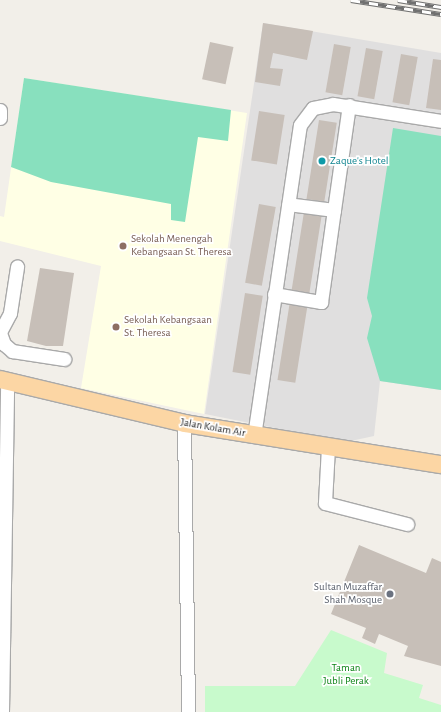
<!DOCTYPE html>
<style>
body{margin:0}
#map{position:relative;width:441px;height:712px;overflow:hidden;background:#f2efe9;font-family:"Alegreya Sans",sans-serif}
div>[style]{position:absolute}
.residential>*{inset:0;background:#e0dfdf}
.education>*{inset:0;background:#ffffe5}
.park>*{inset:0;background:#c8facc}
.pitch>*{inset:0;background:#88e0be}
.building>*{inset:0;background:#c7bfb8;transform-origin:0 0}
.roads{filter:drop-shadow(1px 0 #a9a9a9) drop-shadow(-1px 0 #a9a9a9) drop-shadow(0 1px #a9a9a9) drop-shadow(0 -1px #a9a9a9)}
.minor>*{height:13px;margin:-6.5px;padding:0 6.5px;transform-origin:6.5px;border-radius:6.5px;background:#fff}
.major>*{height:17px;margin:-8.5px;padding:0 8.5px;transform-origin:8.5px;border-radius:8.5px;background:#fcd6a4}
.rail>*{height:4.5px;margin-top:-2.25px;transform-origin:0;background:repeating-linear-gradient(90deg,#fff 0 9px,#707070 0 18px);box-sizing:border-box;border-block:1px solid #707070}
.dots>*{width:11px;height:11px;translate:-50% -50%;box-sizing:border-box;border:2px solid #fff;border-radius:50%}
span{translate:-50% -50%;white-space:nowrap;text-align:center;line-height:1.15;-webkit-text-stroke:3.5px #fff;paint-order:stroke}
.culture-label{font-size:11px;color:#0d838f}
.left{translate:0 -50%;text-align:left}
.education-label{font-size:11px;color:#785e54}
.street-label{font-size:11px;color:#222}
.worship-label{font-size:11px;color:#5b616d}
.right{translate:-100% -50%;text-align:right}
.park-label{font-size:11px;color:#0c8416}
</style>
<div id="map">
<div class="residential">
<i style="clip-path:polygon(263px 23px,441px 53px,441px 390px,380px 381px,374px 436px,346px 442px,205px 414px)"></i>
</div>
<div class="education">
<i style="clip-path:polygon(24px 78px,247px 113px,204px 414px,81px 388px,101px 266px,0 241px,0 216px,4px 217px)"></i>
</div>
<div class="park">
<i style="clip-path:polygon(331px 630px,387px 653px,384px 673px,423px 685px,419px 698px,441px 705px,441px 712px,205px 712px,205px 686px,295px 686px)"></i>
</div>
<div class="pitch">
<i style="clip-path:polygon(24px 78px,231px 110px,228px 141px,198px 137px,185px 222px,171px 220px,171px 204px,51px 182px,11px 167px)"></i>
<i style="clip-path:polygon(393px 128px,441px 136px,441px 390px,380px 381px,367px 338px,372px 316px,367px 298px)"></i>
</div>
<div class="building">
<i style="clip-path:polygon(263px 23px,313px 31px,307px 60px,273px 53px,270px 68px,283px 69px,280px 86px,255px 82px)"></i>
<i style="left:210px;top:42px;width:24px;height:38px;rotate:12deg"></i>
<i style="left:334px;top:44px;width:17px;height:49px;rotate:10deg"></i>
<i style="left:366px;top:48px;width:17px;height:49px;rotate:10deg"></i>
<i style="left:401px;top:54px;width:17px;height:49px;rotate:10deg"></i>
<i style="clip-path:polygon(433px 59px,441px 60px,441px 110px,426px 108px)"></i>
<i style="left:259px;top:111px;width:26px;height:50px;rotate:9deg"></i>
<i style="left:319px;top:120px;width:18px;height:80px;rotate:9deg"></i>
<i style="left:259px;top:204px;width:17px;height:80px;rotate:10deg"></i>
<i style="left:304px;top:212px;width:18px;height:80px;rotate:9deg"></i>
<i style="clip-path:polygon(40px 268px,74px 273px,63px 346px,46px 346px,27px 341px)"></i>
<i style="left:245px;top:293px;width:18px;height:80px;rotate:9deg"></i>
<i style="left:290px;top:301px;width:18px;height:80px;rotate:9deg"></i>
<i style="clip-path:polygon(359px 545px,426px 573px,432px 558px,441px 562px,441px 666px,404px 656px,408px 646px,379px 634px,375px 644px,362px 638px,366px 628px,331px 614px)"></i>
</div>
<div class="roads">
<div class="minor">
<i style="left:0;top:110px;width:8px;rotate:90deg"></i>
<i style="left:334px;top:210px;width:106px;rotate:-81.9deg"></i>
<i style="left:274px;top:294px;width:48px;rotate:9.7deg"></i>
<i style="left:321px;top:302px;width:93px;rotate:-82deg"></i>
<i style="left:334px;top:210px;width:46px;rotate:-172.6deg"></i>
<i style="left:0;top:332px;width:21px;rotate:-62deg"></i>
<i style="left:10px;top:313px;width:47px;rotate:-81.3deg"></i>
<i style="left:0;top:333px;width:12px;rotate:70deg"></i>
<i style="left:4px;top:344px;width:11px;rotate:41deg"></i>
<i style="left:12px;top:351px;width:53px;rotate:8.7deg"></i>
<i style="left:184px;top:423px;width:289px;rotate:89.2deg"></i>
<i style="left:254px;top:436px;width:314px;rotate:-81.6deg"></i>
<i style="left:300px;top:125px;width:21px;rotate:-53deg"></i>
<i style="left:313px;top:108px;width:20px;rotate:-11deg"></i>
<i style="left:333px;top:104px;width:109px;rotate:8.9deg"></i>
<i style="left:328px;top:447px;width:56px;rotate:93.1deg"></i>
<i style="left:325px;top:503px;width:85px;rotate:14.4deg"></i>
<i style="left:2px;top:712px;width:331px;rotate:-89.1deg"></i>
</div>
<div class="major">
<i style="left:0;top:379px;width:189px;rotate:13.4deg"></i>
<i style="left:184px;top:423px;width:260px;rotate:9.1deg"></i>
</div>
</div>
<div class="rail">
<i style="left:351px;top:0;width:91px;rotate:8.8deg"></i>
<i style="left:398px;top:0;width:44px;rotate:9.2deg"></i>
</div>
<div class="dots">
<i style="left:322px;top:161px;background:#0f9aa8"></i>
<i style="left:123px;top:246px;background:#8d6e63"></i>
<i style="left:116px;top:327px;background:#8d6e63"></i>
<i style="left:390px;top:594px;background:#6b7280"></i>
</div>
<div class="culture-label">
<span class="left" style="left:330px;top:161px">Zaque's Hotel</span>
</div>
<div class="education-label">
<span class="left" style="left:131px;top:246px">Sekolah Menengah<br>Kebangsaan St. Theresa</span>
<span class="left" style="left:124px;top:327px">Sekolah Kebangsaan<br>St. Theresa</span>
</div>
<div class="street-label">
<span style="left:213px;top:428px;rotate:10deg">Jalan Kolam Air</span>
</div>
<div class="worship-label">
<span class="right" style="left:382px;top:594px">Sultan Muzaffar<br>Shah Mosque</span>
</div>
<div class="park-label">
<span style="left:346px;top:675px">Taman<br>Jubli Perak</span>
</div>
</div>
